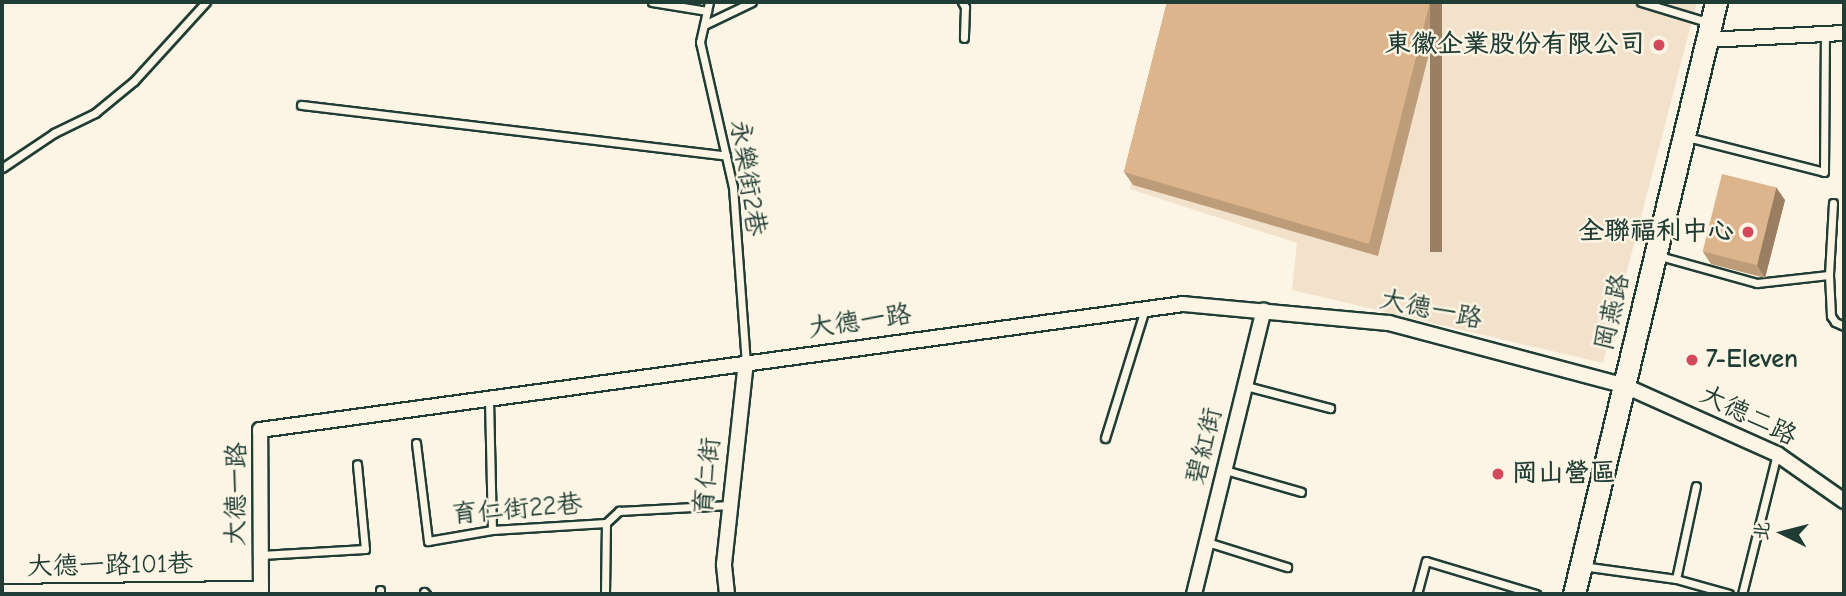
<!DOCTYPE html>
<meta charset="utf-8">
<style>
body{margin:0}
#map{position:relative;width:1846px;height:596px;overflow:hidden;background:#fcf5e5;font-family:"Comic Neue","LXGW WenKai TC",sans-serif}
div>[style]{position:absolute}
.built>*{inset:0;background:#f2e2cb}
.roads{filter:drop-shadow(2px 0 #1f3d34) drop-shadow(-2px 0 #1f3d34) drop-shadow(0 2px #1f3d34) drop-shadow(0 -2px #1f3d34)}
.lane>*{height:7px;margin:-3.5px;padding:0 3.5px;transform-origin:3.5px;border-radius:3.5px;background:#fcf5e5}
.street>*{height:14px;margin:-7px;padding:0 7px;transform-origin:7px;border-radius:7px;background:#fcf5e5}
.secondary>*{height:21px;margin:-10.5px;padding:0 10.5px;transform-origin:10.5px;border-radius:10.5px;background:#fcf5e5}
.wall>*{inset:0;background:#bd9c79}
.shaded-wall>*{inset:0;background:#9a7f63;transform-origin:0 0}
.building>*{inset:0;background:#dcb58d;transform-origin:0 0}
.dots>*{width:19px;height:19px;translate:-50% -50%;box-sizing:border-box;border:4px solid #fcf5e5;border-radius:50%}
span{translate:-50% -50%;white-space:nowrap;text-align:center;line-height:1.15;-webkit-text-stroke:5px #fcf5e5;paint-order:stroke}
.poi-label{font-size:26px;color:#1f3d34;font-weight:700}
.right{translate:-100% -50%;text-align:right}
.left{translate:0 -50%;text-align:left}
.street-label{font-size:26px;color:#1f3d34}
.frame{position:absolute;inset:0;border:4px solid #1f3d34;pointer-events:none}
.north{position:absolute;left:1748px;top:498px;width:70px;height:70px;-webkit-text-stroke:5px #fcf5e5;paint-order:stroke;rotate:276deg;font-size:19px;font-weight:700;line-height:28px;text-align:center;color:#1f3d34}
.north::after{content:'';display:block;margin:auto;width:24px;height:32px;background:#1f3d34;clip-path:polygon(50% 0,100% 100%,50% 72%,0 100%)}
</style>
<div id="map">
<div class="built">
<i style="clip-path:polygon(1179px 2px,1697px 2px,1603px 363px,1292px 290px,1297px 243px,1130px 189px)"></i>
</div>
<div class="roads">
<div class="lane">
<i style="left:652px;top:2px;width:56px;rotate:9.3deg"></i>
<i style="left:709px;top:2px;width:41px;rotate:102.7deg"></i>
<i style="left:700px;top:42px;width:149px;rotate:77.2deg"></i>
<i style="left:733px;top:187px;width:176px;rotate:85.8deg"></i>
<i style="left:962px;top:2px;width:6px;rotate:59deg"></i>
<i style="left:965px;top:7px;width:31px;rotate:92deg"></i>
<i style="left:1641px;top:2px;width:72px;rotate:16.9deg"></i>
<i style="left:704px;top:25px;width:53px;rotate:-25.6deg"></i>
<i style="left:301px;top:105px;width:428px;rotate:6.8deg"></i>
<i style="left:1687px;top:137px;width:141px;rotate:14.3deg"></i>
<i style="left:1824px;top:172px;width:138px;rotate:-89.6deg"></i>
<i style="left:2px;top:168px;width:63px;rotate:-33.9deg"></i>
<i style="left:54px;top:133px;width:46px;rotate:-26deg"></i>
<i style="left:95px;top:113px;width:50px;rotate:-39.4deg"></i>
<i style="left:134px;top:81px;width:107px;rotate:-47.7deg"></i>
<i style="left:1833px;top:203px;width:72px;rotate:93.2deg"></i>
<i style="left:1829px;top:275px;width:41px;rotate:87.2deg"></i>
<i style="left:1831px;top:316px;width:7px;rotate:56deg"></i>
<i style="left:1835px;top:322px;width:10px;rotate:24deg"></i>
<i style="left:1656px;top:255px;width:105px;rotate:15.5deg"></i>
<i style="left:1757px;top:283px;width:72px;rotate:-6.3deg"></i>
<i style="left:1246px;top:386px;width:87px;rotate:14.7deg"></i>
<i style="left:489px;top:399px;width:131px;rotate:88.7deg"></i>
<i style="left:1105px;top:438px;width:135px;rotate:-72.8deg"></i>
<i style="left:416px;top:443px;width:99px;rotate:83deg"></i>
<i style="left:428px;top:541px;width:65px;rotate:-9.8deg"></i>
<i style="left:492px;top:530px;width:114px;rotate:-3.5deg"></i>
<i style="left:606px;top:523px;width:18px;rotate:-43deg"></i>
<i style="left:619px;top:511px;width:111px;rotate:-3.1deg"></i>
<i style="left:1225px;top:470px;width:79px;rotate:16.1deg"></i>
<i style="left:1207px;top:542px;width:84px;rotate:17.4deg"></i>
<i style="left:261px;top:555px;width:104px;rotate:-3.3deg"></i>
<i style="left:365px;top:549px;width:85px;rotate:-95.4deg"></i>
<i style="left:1582px;top:566px;width:95px;rotate:7.9deg"></i>
<i style="left:1676px;top:579px;width:55px;rotate:15.8deg"></i>
<i style="left:1676px;top:579px;width:95px;rotate:-77.9deg"></i>
<i style="left:380px;top:590px;width:4px;rotate:90deg"></i>
<i style="left:424px;top:592px;width:3px;rotate:45deg"></i>
<i style="left:605px;top:594px;width:71px;rotate:-89.2deg"></i>
<i style="left:1417px;top:594px;width:34px;rotate:-75deg"></i>
<i style="left:1426px;top:561px;width:115px;rotate:16.7deg"></i>
<i style="left:1742px;top:594px;width:144px;rotate:-76deg"></i>
</div>
<div class="street">
<i style="left:1706px;top:40px;width:138px;rotate:-2.9deg"></i>
<i style="left:2px;top:592px;width:259px;rotate:-0.7deg"></i>
<i style="left:261px;top:594px;width:164px;rotate:-90.3deg"></i>
<i style="left:260px;top:430px;width:932px;rotate:-7.77deg"></i>
<i style="left:1183px;top:304px;width:207px;rotate:5.3deg"></i>
<i style="left:1389px;top:323px;width:244px;rotate:14.9deg"></i>
<i style="left:1625px;top:386px;width:167px;rotate:24.1deg"></i>
<i style="left:1777px;top:454px;width:82px;rotate:35deg"></i>
<i style="left:727px;top:594px;width:30px;rotate:-96deg"></i>
<i style="left:724px;top:564px;width:202px;rotate:-83.8deg"></i>
<i style="left:1194px;top:594px;width:292px;rotate:-76.2deg"></i>
</div>
<div class="secondary">
<i style="left:1574px;top:594px;width:609px;rotate:-76.51deg"></i>
</div>
</div>
<div class="wall">
<i style="clip-path:polygon(1167px 2px,1442px 2px,1378px 256px,1133px 185px,1124px 172px)"></i>
<i style="clip-path:polygon(1785px 200px,1765px 278px,1711px 264px,1703px 252px)"></i>
</div>
<div class="shaded-wall">
<i style="left:1430px;top:2px;width:12px;height:250px"></i>
<i style="clip-path:polygon(1776px 187px,1785px 200px,1765px 278px,1757px 265px)"></i>
</div>
<div class="building">
<i style="clip-path:polygon(1167px 2px,1430px 2px,1369px 244px,1124px 172px)"></i>
<i style="left:1722px;top:174px;width:56px;height:80px;rotate:14deg"></i>
</div>
<div class="dots">
<i style="left:1659px;top:45px;background:#d1495b"></i>
<i style="left:1748px;top:232px;background:#d1495b"></i>
<i style="left:1692px;top:360px;background:#d1495b"></i>
<i style="left:1498px;top:474px;background:#d1495b"></i>
</div>
<div class="poi-label">
<span class="right" style="left:1645px;top:45px">東徽企業股份有限公司</span>
<span class="right" style="left:1734px;top:232px">全聯福利中心</span>
<span class="left" style="left:1706px;top:360px">7-Eleven</span>
<span class="left" style="left:1512px;top:474px">岡山營區</span>
</div>
<div class="street-label">
<span style="left:747px;top:178px;rotate:81deg">永樂街2巷</span>
<span style="left:1431px;top:310px;rotate:12deg">大德一路</span>
<span style="left:1613px;top:312px;rotate:-77deg">岡燕路</span>
<span style="left:860px;top:322px;rotate:-8deg">大德一路</span>
<span style="left:1748px;top:416px;rotate:26deg">大德二路</span>
<span style="left:1205px;top:446px;rotate:-76deg">碧紅街</span>
<span style="left:708px;top:476px;rotate:-84deg">育仁街</span>
<span style="left:237px;top:494px;rotate:-89deg">大德一路</span>
<span style="left:517px;top:510px;rotate:-5deg">育仁街22巷</span>
<span style="left:110px;top:566px;rotate:-1deg">大德一路101巷</span>
</div>
<div class="frame"></div>
<div class="north">北</div>
</div>
